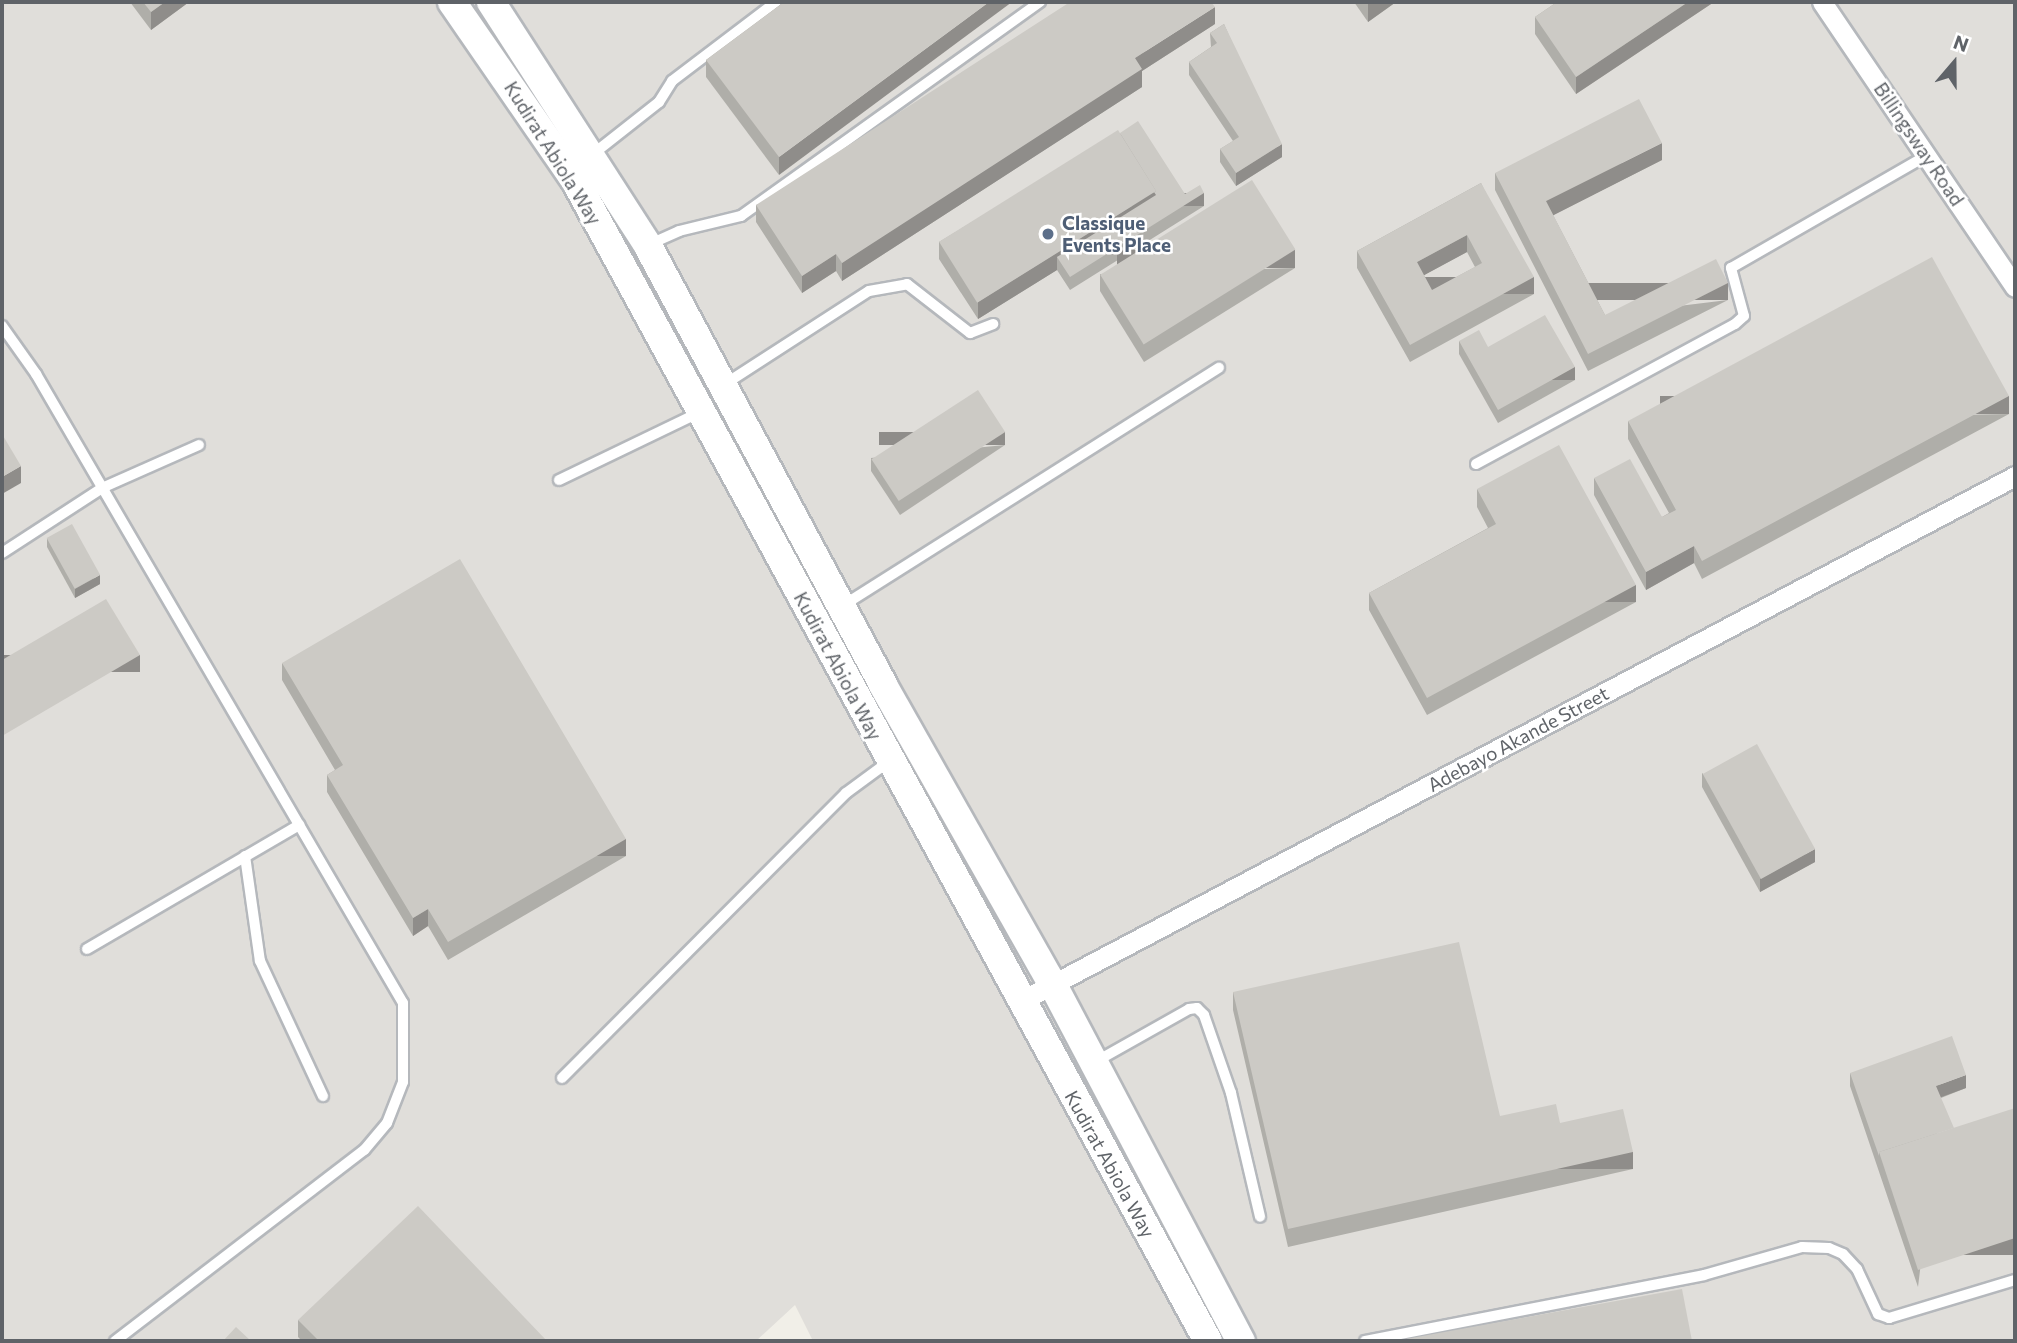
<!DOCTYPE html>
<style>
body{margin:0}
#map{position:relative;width:2017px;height:1343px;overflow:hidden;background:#f1efe8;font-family:Commissioner,sans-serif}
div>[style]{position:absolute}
.industrial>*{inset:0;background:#e0deda}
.roads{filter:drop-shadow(2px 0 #b5b8bc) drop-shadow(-2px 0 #b5b8bc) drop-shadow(0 2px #b5b8bc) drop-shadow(0 -2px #b5b8bc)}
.lane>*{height:10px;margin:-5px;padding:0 5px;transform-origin:5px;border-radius:5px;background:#fff}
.street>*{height:19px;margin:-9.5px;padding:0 9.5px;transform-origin:9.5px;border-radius:9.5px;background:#fff}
.secondary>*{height:28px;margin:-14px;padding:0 14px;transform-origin:14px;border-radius:14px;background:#fff}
.wall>*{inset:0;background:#afaea9}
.shaded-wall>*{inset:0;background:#8f8d8a;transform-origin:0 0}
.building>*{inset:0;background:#cccac5;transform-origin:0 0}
.dots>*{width:19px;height:19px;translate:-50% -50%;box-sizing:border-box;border:4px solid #fff;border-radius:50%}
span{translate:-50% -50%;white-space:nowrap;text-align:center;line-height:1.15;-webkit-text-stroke:5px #fff;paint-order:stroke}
.street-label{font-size:19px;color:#5f6368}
.service-label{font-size:19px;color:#4e5e75;font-weight:700}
.left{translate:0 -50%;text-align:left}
.frame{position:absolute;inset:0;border:4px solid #5f6368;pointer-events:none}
.north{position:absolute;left:1919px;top:28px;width:70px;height:70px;-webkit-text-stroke:5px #fff;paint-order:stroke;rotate:20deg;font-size:19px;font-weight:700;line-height:28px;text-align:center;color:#5f6368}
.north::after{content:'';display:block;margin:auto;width:24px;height:32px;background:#5f6368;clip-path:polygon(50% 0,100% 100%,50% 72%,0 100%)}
</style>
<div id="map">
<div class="industrial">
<i style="clip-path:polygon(2px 2px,2015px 2px,2015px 1341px,813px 1341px,795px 1305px,756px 1341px,2px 1341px)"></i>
</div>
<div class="roads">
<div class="lane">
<i style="left:593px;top:154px;width:84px;rotate:-38.2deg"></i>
<i style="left:659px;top:102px;width:25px;rotate:-58deg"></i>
<i style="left:672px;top:81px;width:131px;rotate:-37.2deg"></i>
<i style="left:648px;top:245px;width:34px;rotate:-24deg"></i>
<i style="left:679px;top:231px;width:64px;rotate:-13.6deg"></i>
<i style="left:741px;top:216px;width:368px;rotate:-35.6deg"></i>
<i style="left:2px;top:326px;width:59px;rotate:54.7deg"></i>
<i style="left:36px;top:374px;width:728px;rotate:59.74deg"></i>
<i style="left:403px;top:1003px;width:79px;rotate:90deg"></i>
<i style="left:403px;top:1082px;width:44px;rotate:111.3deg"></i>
<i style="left:387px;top:1123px;width:35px;rotate:130deg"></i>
<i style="left:364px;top:1150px;width:314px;rotate:142.5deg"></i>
<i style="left:725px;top:384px;width:171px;rotate:-32.9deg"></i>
<i style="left:869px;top:291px;width:39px;rotate:-10deg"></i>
<i style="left:907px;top:284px;width:80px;rotate:37.9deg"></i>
<i style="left:970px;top:333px;width:25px;rotate:-21deg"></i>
<i style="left:1476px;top:464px;width:294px;rotate:-28.4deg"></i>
<i style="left:1735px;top:324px;width:12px;rotate:-42deg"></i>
<i style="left:1744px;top:316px;width:50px;rotate:-105.2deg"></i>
<i style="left:1731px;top:268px;width:225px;rotate:-29.9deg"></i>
<i style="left:559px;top:480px;width:157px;rotate:-25.7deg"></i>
<i style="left:2px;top:553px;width:119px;rotate:-33deg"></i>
<i style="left:102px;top:488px;width:106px;rotate:-23.9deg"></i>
<i style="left:842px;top:606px;width:446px;rotate:-32.3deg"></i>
<i style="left:245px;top:856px;width:106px;rotate:81.9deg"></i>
<i style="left:260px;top:961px;width:149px;rotate:65deg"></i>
<i style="left:87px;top:949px;width:246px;rotate:-30.3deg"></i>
<i style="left:1095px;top:1062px;width:108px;rotate:-29.4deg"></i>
<i style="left:1189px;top:1009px;width:8px;rotate:-7deg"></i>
<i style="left:1197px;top:1008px;width:10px;rotate:45deg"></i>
<i style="left:1204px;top:1015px;width:83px;rotate:70.9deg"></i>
<i style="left:1231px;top:1093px;width:127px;rotate:76.8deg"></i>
<i style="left:562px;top:1078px;width:402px;rotate:-45.1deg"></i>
<i style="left:846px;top:793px;width:52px;rotate:-36.4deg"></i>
<i style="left:1365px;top:1341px;width:345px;rotate:-11deg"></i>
<i style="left:1704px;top:1275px;width:102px;rotate:-15.9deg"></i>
<i style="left:1802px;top:1247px;width:27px;rotate:2deg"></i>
<i style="left:1829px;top:1248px;width:15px;rotate:23deg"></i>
<i style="left:1843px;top:1254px;width:21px;rotate:47deg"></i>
<i style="left:1857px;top:1269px;width:50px;rotate:65deg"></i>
<i style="left:1878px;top:1314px;width:12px;rotate:20deg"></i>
<i style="left:1889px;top:1318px;width:132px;rotate:-16.8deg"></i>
</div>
<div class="street">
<i style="left:1822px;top:2px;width:344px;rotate:55.9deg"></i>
<i style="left:1021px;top:1001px;width:1124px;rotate:-27.84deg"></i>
</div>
<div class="secondary">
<i style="left:452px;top:2px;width:219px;rotate:55.4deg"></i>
<i style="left:576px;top:182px;width:1320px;rotate:61.4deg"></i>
<i style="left:491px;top:2px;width:290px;rotate:57.2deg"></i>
<i style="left:648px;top:246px;width:498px;rotate:61.8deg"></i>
<i style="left:883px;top:685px;width:345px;rotate:60.5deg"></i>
<i style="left:1053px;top:985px;width:403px;rotate:62.2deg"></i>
</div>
</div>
<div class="wall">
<i style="clip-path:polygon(130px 2px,189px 2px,151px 30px)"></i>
<i style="clip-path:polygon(784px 2px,779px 175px,706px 77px,706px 60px)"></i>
<i style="clip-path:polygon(1354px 2px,1396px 2px,1368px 22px)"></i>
<i style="clip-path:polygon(1557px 2px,1714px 2px,1576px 94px,1535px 34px,1535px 17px)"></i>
<i style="clip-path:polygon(1215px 24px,1142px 71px,1142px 87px,842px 281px,836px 271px,802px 293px,756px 222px,756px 205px)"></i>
<i style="clip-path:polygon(1224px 24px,1282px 157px,1236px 186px,1220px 162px,1220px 149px,1233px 141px,1189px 75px,1189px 62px,1211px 47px,1210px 33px)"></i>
<i style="clip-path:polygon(1120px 133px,1185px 194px,1204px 206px,1070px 290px,1057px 270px,978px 319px,939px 259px,939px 242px)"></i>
<i style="clip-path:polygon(1662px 160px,1553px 215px,1605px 315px,1728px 300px,1588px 371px,1495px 190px,1495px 173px)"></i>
<i style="clip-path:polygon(evenodd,1481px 183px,1534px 294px,1410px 362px,1357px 268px,1357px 251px,1481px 183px,1467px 252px,1475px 267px,1432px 290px,1424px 275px,1467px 252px)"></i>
<i style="clip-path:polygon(1295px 268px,1144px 362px,1100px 291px,1100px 274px)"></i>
<i style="clip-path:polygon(1459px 341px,1488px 347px,1575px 380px,1498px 423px,1459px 354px)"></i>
<i style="clip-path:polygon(2009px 414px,1702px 579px,1694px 563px,1646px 590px,1594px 495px,1594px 478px,1662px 517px,1669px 513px,1628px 439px,1628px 421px)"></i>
<i style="clip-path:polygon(1005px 445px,900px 515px,871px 471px,871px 458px)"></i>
<i style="clip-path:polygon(1477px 489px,1636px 602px,1427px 715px,1369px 610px,1369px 593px,1488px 528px,1477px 507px)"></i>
<i style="clip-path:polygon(47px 538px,100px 584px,75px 598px,47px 547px)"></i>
<i style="clip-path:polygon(282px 663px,626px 856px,448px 960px,428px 926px,413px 936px,327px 792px,327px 775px,335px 770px,282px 680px)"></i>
<i style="clip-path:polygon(1702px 773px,1815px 862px,1760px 892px,1702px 787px)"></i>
<i style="clip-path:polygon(1233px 992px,1500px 1116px,1560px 1123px,1633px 1169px,1288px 1247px,1233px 1010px)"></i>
<i style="clip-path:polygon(1850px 1073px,1966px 1088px,1941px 1098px,1918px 1287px,1850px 1086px)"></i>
<i style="clip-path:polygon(298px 1320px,547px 1341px,302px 1341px,298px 1337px)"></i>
</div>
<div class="shaded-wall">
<i style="clip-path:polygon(165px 2px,189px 2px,151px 30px,151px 12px)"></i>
<i style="clip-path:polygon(989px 2px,1012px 2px,779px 175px,779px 157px)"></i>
<i style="clip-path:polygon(1372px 2px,1396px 2px,1368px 22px,1368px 4px)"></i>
<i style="clip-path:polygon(1688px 2px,1714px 2px,1576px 94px,1576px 77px)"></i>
<i style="clip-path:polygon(1215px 7px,1215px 24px,1142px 71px,1142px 87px,842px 281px,842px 263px,1135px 58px)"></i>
<i style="clip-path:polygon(1662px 143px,1662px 160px,1546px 219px,1546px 201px)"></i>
<i style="clip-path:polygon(1282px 144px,1282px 157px,1236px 186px,1236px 173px)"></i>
<i style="clip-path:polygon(1156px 191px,1156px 208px,1057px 257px,1057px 270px,978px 319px,978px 302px)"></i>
<i style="left:1204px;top:193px;width:13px;height:158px;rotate:90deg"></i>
<i style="clip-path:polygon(1467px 235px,1467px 252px,1417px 279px,1417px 262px)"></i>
<i style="left:1295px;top:250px;width:18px;height:178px;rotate:90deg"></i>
<i style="clip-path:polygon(836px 254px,836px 271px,802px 293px,802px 276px)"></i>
<i style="left:1534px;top:277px;width:17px;height:141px;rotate:90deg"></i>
<i style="left:1728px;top:283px;width:17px;height:157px;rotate:90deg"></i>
<i style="left:1575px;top:367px;width:13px;height:88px;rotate:90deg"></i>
<i style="left:2009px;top:396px;width:18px;height:349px;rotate:90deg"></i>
<i style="left:1005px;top:432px;width:13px;height:126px;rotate:90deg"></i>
<i style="clip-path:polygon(21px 466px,21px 483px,2px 494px,2px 477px)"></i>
<i style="clip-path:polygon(1694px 546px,1694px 563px,1646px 590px,1646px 572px)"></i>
<i style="clip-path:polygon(100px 575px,100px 584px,75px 598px,75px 589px)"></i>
<i style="left:1636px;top:585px;width:17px;height:238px;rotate:90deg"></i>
<i style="left:140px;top:655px;width:17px;height:160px;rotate:90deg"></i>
<i style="left:626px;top:839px;width:17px;height:206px;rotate:90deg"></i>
<i style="clip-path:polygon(1815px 849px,1815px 862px,1760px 892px,1760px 879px)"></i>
<i style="clip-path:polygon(428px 909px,428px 926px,413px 936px,413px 918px)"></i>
<i style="clip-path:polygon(1966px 1075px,1966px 1088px,1936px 1099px,1936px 1086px)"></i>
<i style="left:1633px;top:1152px;width:17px;height:353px;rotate:90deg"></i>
<i style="left:2015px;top:1238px;width:17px;height:102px;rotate:90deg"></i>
</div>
<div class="building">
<i style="clip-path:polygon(143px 2px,165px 2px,151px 12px)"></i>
<i style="clip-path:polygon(784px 2px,989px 2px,779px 157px,706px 60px)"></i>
<i style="clip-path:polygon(1070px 2px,1211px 2px,1215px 7px,1135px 58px,1142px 69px,842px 263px,836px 254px,802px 276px,756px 205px)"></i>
<i style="clip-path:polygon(1557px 2px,1688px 2px,1576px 77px,1535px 17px)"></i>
<i style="clip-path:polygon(1224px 24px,1282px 144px,1236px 173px,1220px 149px,1239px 137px,1189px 62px,1217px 43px,1210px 33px)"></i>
<i style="clip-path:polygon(1639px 99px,1662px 143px,1546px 201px,1605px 315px,1716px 259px,1728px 283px,1588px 354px,1495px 173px)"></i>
<i style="clip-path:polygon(1138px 121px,1185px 194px,1200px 185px,1204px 193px,1070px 277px,1057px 257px,1156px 195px,1154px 192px,1156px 191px,1120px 133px)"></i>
<i style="left:1118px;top:130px;width:72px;height:211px;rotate:58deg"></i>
<i style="left:1252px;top:180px;width:82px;height:179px;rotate:58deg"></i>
<i style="clip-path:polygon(evenodd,1481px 183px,1534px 277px,1410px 345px,1357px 251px,1481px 183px,1467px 235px,1482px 263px,1432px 290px,1417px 262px,1467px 235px)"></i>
<i style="clip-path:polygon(1932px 257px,2009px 396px,1702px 561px,1694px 546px,1646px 572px,1594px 478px,1630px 459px,1662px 517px,1676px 510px,1628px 421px)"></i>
<i style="clip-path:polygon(1545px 315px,1575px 367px,1498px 410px,1459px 341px,1479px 330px,1488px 347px)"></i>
<i style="left:978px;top:390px;width:50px;height:127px;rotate:57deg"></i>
<i style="clip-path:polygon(2px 434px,21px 466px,2px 477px)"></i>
<i style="clip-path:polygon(1559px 445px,1636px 585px,1427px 698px,1369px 593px,1496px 524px,1477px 489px)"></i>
<i style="left:72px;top:524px;width:58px;height:29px;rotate:61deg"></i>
<i style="clip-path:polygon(460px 559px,626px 839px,448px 942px,428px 909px,413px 918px,327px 775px,343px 765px,282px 663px)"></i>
<i style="clip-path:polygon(106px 599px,140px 655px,2px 736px,2px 660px)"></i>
<i style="left:1757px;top:744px;width:120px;height:62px;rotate:61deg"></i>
<i style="clip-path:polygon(1459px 942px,1500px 1116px,1556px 1104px,1560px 1123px,1623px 1109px,1633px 1152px,1288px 1229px,1233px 992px)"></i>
<i style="clip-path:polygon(1952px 1036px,1966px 1075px,1936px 1086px,1954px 1128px,1879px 1152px,1879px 1156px,1850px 1073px)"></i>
<i style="clip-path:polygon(2015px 1108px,2015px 1238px,1918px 1270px,1879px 1152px)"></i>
<i style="clip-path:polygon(418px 1206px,547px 1341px,319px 1341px,298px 1320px)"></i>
<i style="clip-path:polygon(1682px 1289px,1692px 1341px,1395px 1341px)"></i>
<i style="clip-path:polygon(236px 1327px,251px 1341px,223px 1341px)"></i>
</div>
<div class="dots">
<i style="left:1048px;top:234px;background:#5c6f8a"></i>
</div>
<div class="street-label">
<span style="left:1919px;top:144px;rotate:56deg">Billingsway Road</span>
<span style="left:553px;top:153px;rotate:58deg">Kudirat Abiola Way</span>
<span style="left:838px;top:666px;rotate:62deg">Kudirat Abiola Way</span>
<span style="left:1518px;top:739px;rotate:-28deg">Adebayo Akande Street</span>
<span style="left:1110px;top:1164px;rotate:61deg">Kudirat Abiola Way</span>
</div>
<div class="service-label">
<span class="left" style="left:1062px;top:234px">Classique<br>Events Place</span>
</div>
<div class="frame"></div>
<div class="north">N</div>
</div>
